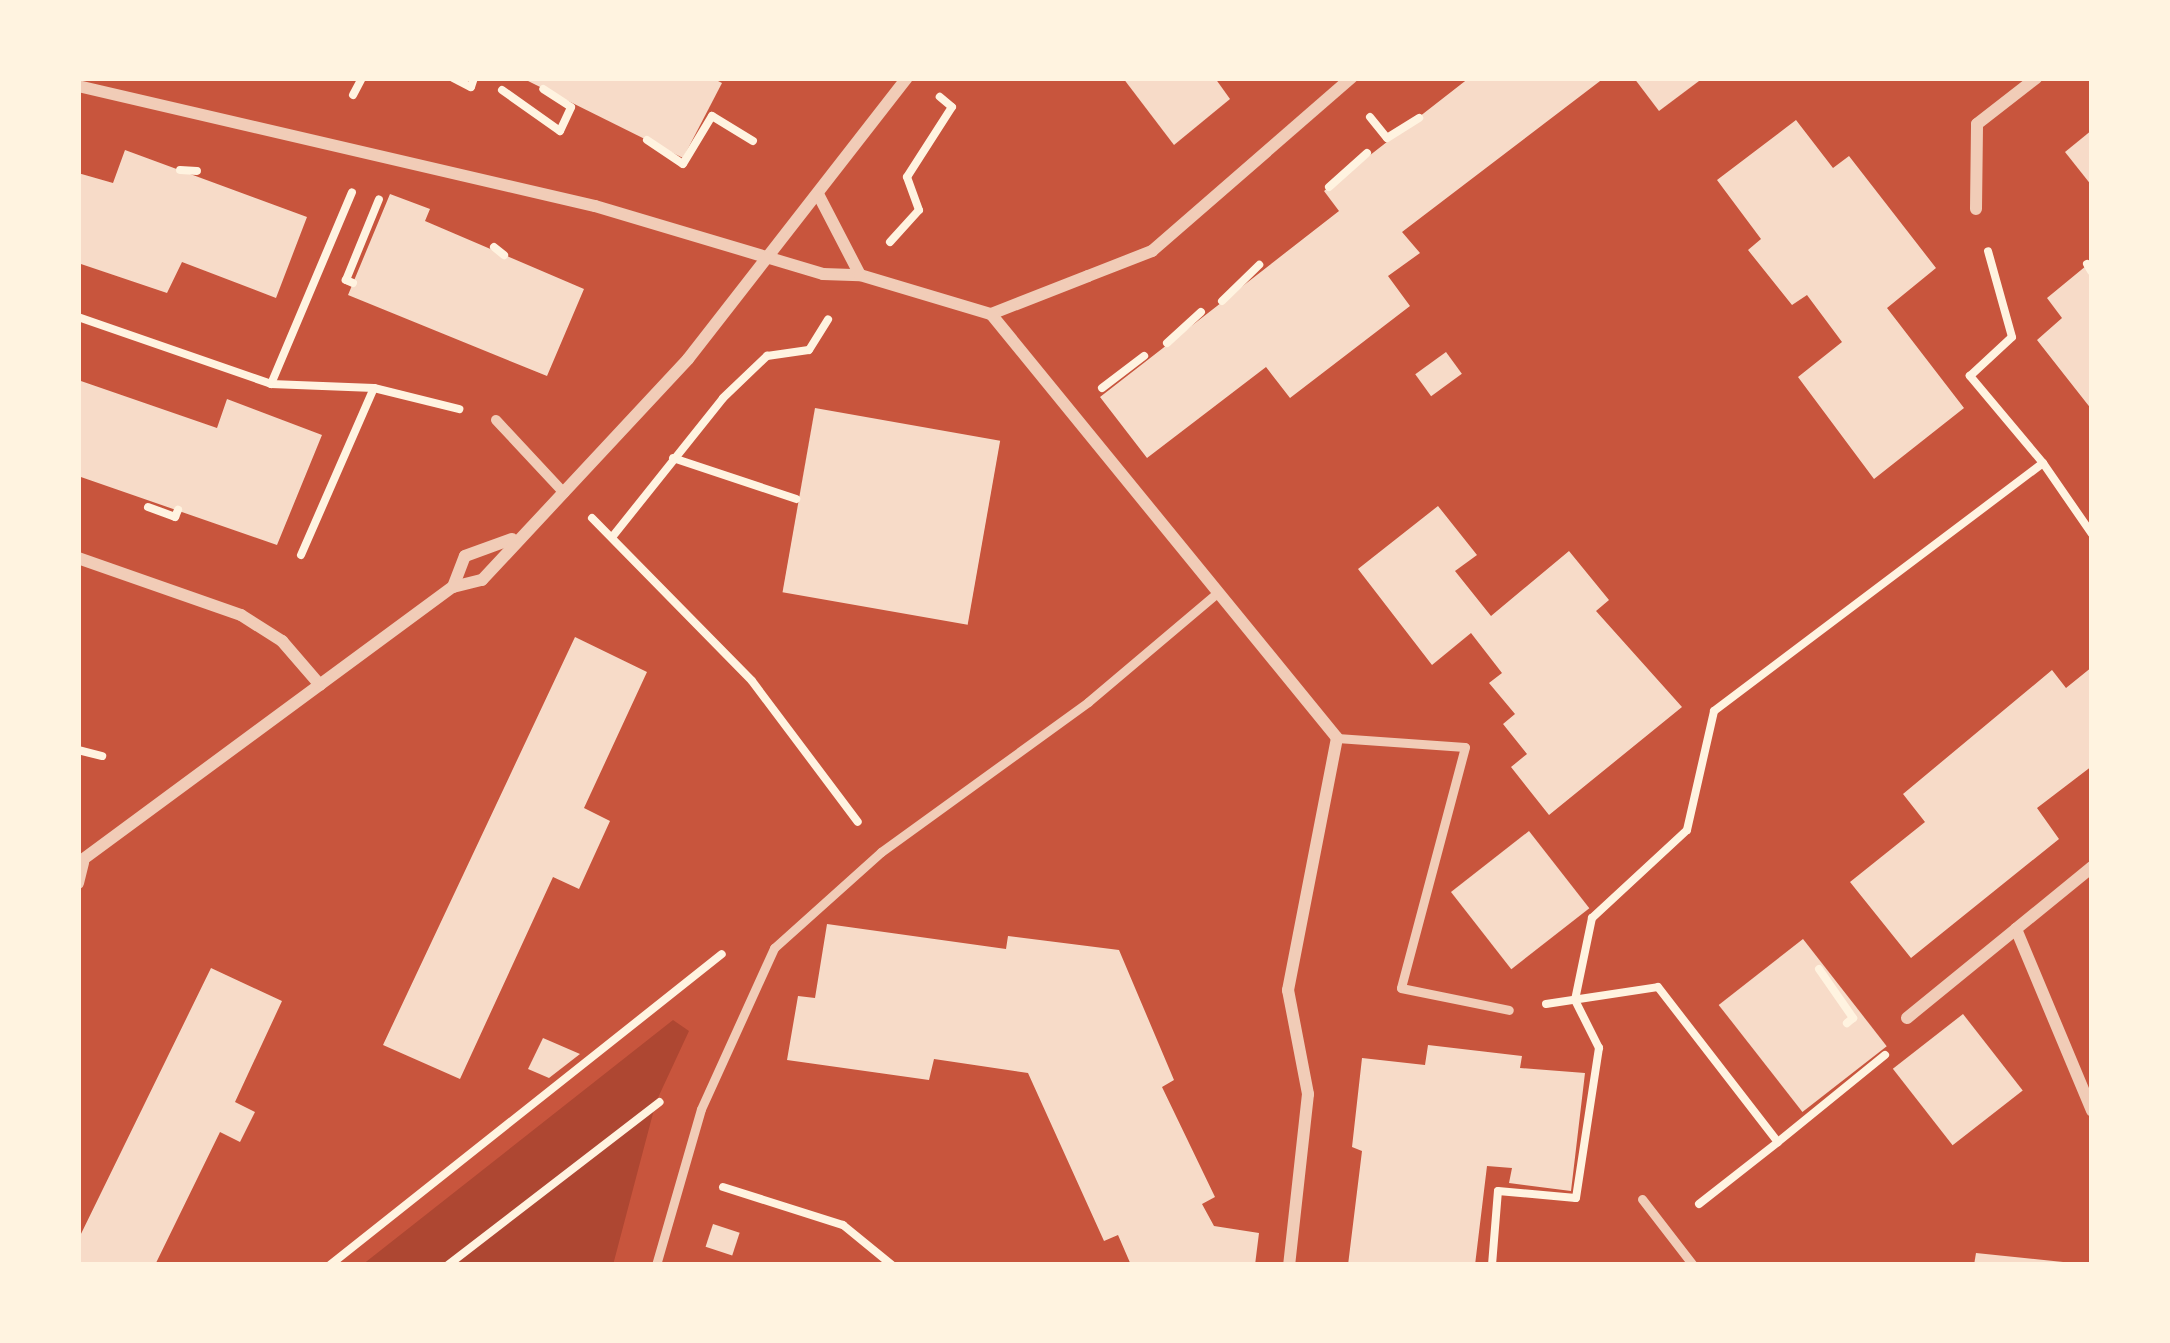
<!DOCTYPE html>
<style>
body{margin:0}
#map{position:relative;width:2170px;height:1343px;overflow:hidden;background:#c8553d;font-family:"Playfair Display",serif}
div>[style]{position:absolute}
.green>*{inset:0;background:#ae4732}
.building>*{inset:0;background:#f7dbc8;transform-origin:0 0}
.path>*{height:8px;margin:-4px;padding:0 4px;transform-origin:4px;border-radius:4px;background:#fff3e0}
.service>*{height:9px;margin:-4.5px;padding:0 4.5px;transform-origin:4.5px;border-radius:4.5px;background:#f1ccb7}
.pedestrian>*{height:10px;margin:-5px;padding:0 5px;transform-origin:5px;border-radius:5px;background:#f1ccb7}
.minor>*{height:12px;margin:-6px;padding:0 6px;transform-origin:6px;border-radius:6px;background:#f1ccb7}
span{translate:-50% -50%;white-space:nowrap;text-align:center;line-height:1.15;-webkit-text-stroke:12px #fff3e0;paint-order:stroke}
.frame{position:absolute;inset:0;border:81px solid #fff3e0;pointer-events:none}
</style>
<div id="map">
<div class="green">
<i style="clip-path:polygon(673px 1020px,689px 1031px,656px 1102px,613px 1265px,362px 1265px)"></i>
</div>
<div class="building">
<i style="clip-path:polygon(522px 78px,712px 78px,722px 83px,683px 158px)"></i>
<i style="clip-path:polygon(1123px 78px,1215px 78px,1230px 99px,1174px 145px)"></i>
<i style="clip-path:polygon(1469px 78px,1604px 78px,1402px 232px,1420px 253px,1388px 276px,1410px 306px,1290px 398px,1266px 367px,1147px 458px,1100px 397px,1339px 211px,1324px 191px)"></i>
<i style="clip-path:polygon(1634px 78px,1703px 78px,1659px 111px)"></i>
<i style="clip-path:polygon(1796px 120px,1833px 168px,1849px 156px,1936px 268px,1887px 308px,1964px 408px,1874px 479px,1798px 377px,1842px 342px,1807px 295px,1792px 305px,1748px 250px,1761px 239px,1717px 180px)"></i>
<i style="clip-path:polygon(2092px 130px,2092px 186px,2065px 152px)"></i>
<i style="clip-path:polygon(125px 150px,307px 217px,276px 298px,182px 262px,167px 293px,78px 263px,78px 173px,113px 183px)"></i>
<i style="clip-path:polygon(390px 194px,430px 209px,425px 221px,584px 289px,547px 376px,348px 295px)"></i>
<i style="clip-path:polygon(2092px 261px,2092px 410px,2037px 340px,2062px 318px,2047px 298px)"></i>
<i style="left:1446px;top:352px;width:27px;height:38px;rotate:54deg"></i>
<i style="clip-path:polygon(78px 380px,217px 428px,227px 399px,322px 435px,277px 545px,78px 476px)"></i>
<i style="left:815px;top:408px;width:188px;height:187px;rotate:10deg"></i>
<i style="clip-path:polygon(1438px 506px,1477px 555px,1455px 571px,1491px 616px,1569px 551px,1609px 600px,1596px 611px,1682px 707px,1549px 815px,1511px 767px,1527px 754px,1503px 724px,1515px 714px,1489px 683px,1502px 673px,1471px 633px,1432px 665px,1358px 569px)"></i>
<i style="clip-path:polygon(575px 637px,647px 672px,584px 808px,610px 821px,579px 889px,553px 877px,460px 1079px,383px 1045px)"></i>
<i style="clip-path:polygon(2092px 667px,2092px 766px,2037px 808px,2059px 839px,1911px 958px,1850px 882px,1925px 822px,1903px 794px,2052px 670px,2066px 688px)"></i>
<i style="left:1529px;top:831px;width:98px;height:99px;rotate:52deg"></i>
<i style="clip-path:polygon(827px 924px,1006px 949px,1008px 936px,1119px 950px,1174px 1080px,1162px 1087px,1215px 1197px,1202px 1204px,1214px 1226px,1259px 1233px,1255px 1265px,1131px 1265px,1118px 1235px,1104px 1241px,1028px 1073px,934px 1059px,929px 1080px,787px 1060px,798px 996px,815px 998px)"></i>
<i style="left:1803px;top:939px;width:136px;height:107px;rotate:52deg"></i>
<i style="clip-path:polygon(211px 968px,282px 1001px,235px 1102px,255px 1112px,240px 1142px,220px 1132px,155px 1265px,78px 1265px,78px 1240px)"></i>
<i style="left:1963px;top:1014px;width:97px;height:89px;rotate:52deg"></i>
<i style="clip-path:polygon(543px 1038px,580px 1054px,549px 1078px,528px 1069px)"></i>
<i style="clip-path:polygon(1428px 1045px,1522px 1056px,1520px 1068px,1585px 1073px,1571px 1191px,1509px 1183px,1512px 1168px,1487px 1166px,1475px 1265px,1348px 1265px,1362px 1151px,1352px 1147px,1362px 1058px,1425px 1065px)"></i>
<i style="left:713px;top:1224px;width:28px;height:24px;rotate:18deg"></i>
<i style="clip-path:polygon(1976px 1253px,2063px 1262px,2063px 1265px,1974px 1265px)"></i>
</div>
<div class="path">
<i style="left:453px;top:78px;width:20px;rotate:27deg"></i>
<i style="left:471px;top:87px;width:9px;rotate:-72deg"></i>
<i style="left:502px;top:90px;width:71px;rotate:35.3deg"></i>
<i style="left:560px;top:131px;width:26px;rotate:-65deg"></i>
<i style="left:571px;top:107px;width:33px;rotate:-147deg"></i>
<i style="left:353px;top:95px;width:19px;rotate:-62deg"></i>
<i style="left:1370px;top:117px;width:27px;rotate:51deg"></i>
<i style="left:1387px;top:138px;width:38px;rotate:-32deg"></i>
<i style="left:647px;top:140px;width:43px;rotate:33.7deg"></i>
<i style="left:683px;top:164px;width:56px;rotate:-58.9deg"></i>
<i style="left:712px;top:116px;width:48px;rotate:31.4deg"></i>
<i style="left:180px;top:170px;width:17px;rotate:3deg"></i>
<i style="left:1329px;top:187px;width:51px;rotate:-41.8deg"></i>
<i style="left:890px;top:242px;width:43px;rotate:-47.8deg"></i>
<i style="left:919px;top:210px;width:35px;rotate:-110deg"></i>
<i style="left:907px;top:177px;width:83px;rotate:-57.3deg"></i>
<i style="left:952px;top:107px;width:16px;rotate:-140deg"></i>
<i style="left:494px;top:247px;width:13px;rotate:39deg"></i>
<i style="left:2087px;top:264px;width:8px;rotate:60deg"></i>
<i style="left:353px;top:283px;width:8px;rotate:-157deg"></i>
<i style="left:346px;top:280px;width:87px;rotate:-67.8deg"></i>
<i style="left:1222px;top:301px;width:52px;rotate:-44.2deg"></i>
<i style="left:78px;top:317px;width:204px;rotate:19.1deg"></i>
<i style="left:271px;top:384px;width:103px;rotate:2.2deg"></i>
<i style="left:374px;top:388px;width:88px;rotate:13.9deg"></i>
<i style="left:1167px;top:343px;width:46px;rotate:-42.4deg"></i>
<i style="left:271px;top:384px;width:208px;rotate:-67.1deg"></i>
<i style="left:1102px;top:388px;width:53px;rotate:-37.3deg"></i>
<i style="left:673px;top:458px;width:130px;rotate:18.4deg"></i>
<i style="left:2043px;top:463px;width:86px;rotate:55.4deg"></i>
<i style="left:148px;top:507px;width:29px;rotate:20deg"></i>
<i style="left:175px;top:517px;width:8px;rotate:-67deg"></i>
<i style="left:592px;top:518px;width:228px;rotate:45.5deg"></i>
<i style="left:752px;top:681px;width:176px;rotate:53.1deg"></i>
<i style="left:613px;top:536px;width:176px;rotate:-51.4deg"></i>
<i style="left:723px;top:398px;width:61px;rotate:-43.7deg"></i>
<i style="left:767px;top:356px;width:42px;rotate:-8.1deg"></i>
<i style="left:809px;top:350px;width:36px;rotate:-58deg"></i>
<i style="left:301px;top:555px;width:182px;rotate:-66.4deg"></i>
<i style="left:78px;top:750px;width:25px;rotate:14deg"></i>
<i style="left:1819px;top:969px;width:60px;rotate:55.2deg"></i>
<i style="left:1853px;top:1018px;width:8px;rotate:140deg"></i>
<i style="left:1546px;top:1004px;width:113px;rotate:-8.6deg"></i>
<i style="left:1658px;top:987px;width:196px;rotate:52.3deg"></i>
<i style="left:1778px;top:1142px;width:138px;rotate:-39.1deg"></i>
<i style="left:723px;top:1187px;width:126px;rotate:17.6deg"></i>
<i style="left:843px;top:1225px;width:63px;rotate:39.2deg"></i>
<i style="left:1699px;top:1204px;width:100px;rotate:-38.1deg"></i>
<i style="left:330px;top:1265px;width:500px;rotate:-38.43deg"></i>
<i style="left:448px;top:1265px;width:267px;rotate:-37.6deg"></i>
<i style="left:1492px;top:1265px;width:74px;rotate:-85.4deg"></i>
<i style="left:1498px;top:1191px;width:78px;rotate:5.1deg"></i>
<i style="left:1576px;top:1198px;width:152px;rotate:-81.3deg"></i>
<i style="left:1599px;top:1048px;width:54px;rotate:-116.6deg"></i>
<i style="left:1575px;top:1000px;width:84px;rotate:-78.3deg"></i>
<i style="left:1592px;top:918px;width:129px;rotate:-42.8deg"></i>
<i style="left:1687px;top:830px;width:122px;rotate:-77.2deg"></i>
<i style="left:1714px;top:711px;width:412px;rotate:-37deg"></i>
<i style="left:2043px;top:463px;width:114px;rotate:-130deg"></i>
<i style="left:1970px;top:376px;width:57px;rotate:-42.9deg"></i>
<i style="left:2012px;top:337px;width:89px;rotate:-105.6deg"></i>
</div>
<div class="service">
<i style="left:1337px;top:738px;width:128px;rotate:4deg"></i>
<i style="left:1465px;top:747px;width:249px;rotate:104.9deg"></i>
<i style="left:1401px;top:988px;width:110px;rotate:11.5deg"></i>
<i style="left:1642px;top:1199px;width:83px;rotate:52.3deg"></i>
<i style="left:656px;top:1265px;width:162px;rotate:-73.9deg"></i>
<i style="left:701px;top:1109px;width:177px;rotate:-65.6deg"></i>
<i style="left:774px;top:948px;width:144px;rotate:-41.9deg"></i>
<i style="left:881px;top:852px;width:256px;rotate:-35.9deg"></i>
<i style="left:1088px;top:702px;width:167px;rotate:-40.2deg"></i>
</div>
<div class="pedestrian">
<i style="left:496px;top:420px;width:100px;rotate:47deg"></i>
</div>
<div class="minor">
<i style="left:78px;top:86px;width:531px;rotate:13.07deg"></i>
<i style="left:595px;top:206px;width:238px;rotate:16.6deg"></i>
<i style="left:823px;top:274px;width:37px;rotate:2deg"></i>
<i style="left:860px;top:275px;width:91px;rotate:-117.4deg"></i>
<i style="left:1976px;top:209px;width:85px;rotate:-89.3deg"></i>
<i style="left:1977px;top:124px;width:75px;rotate:-37.9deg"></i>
<i style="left:860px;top:275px;width:137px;rotate:16.6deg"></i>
<i style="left:991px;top:314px;width:104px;rotate:-21.4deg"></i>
<i style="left:1088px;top:276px;width:69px;rotate:-21.3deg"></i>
<i style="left:1152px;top:251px;width:264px;rotate:-41deg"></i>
<i style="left:991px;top:314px;width:547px;rotate:50.78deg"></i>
<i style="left:1337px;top:738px;width:257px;rotate:101deg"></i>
<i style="left:1288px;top:990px;width:106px;rotate:79.1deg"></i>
<i style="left:1308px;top:1094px;width:172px;rotate:96.3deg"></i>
<i style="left:78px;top:558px;width:173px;rotate:19.3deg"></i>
<i style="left:241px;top:615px;width:49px;rotate:32.4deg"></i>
<i style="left:282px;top:641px;width:58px;rotate:49.2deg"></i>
<i style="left:453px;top:587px;width:33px;rotate:-69deg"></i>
<i style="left:465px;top:556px;width:50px;rotate:-19.9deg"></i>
<i style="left:78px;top:863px;width:466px;rotate:-36.4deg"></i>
<i style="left:453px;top:587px;width:30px;rotate:-14deg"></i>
<i style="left:482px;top:580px;width:302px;rotate:-47deg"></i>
<i style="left:688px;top:359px;width:356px;rotate:-52.1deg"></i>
<i style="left:2092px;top:867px;width:98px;rotate:140.8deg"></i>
<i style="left:2016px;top:929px;width:197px;rotate:67.3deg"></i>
<i style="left:78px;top:883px;width:21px;rotate:-76deg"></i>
<i style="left:1907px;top:1018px;width:141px;rotate:-39.2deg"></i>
</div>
<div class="frame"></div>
</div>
